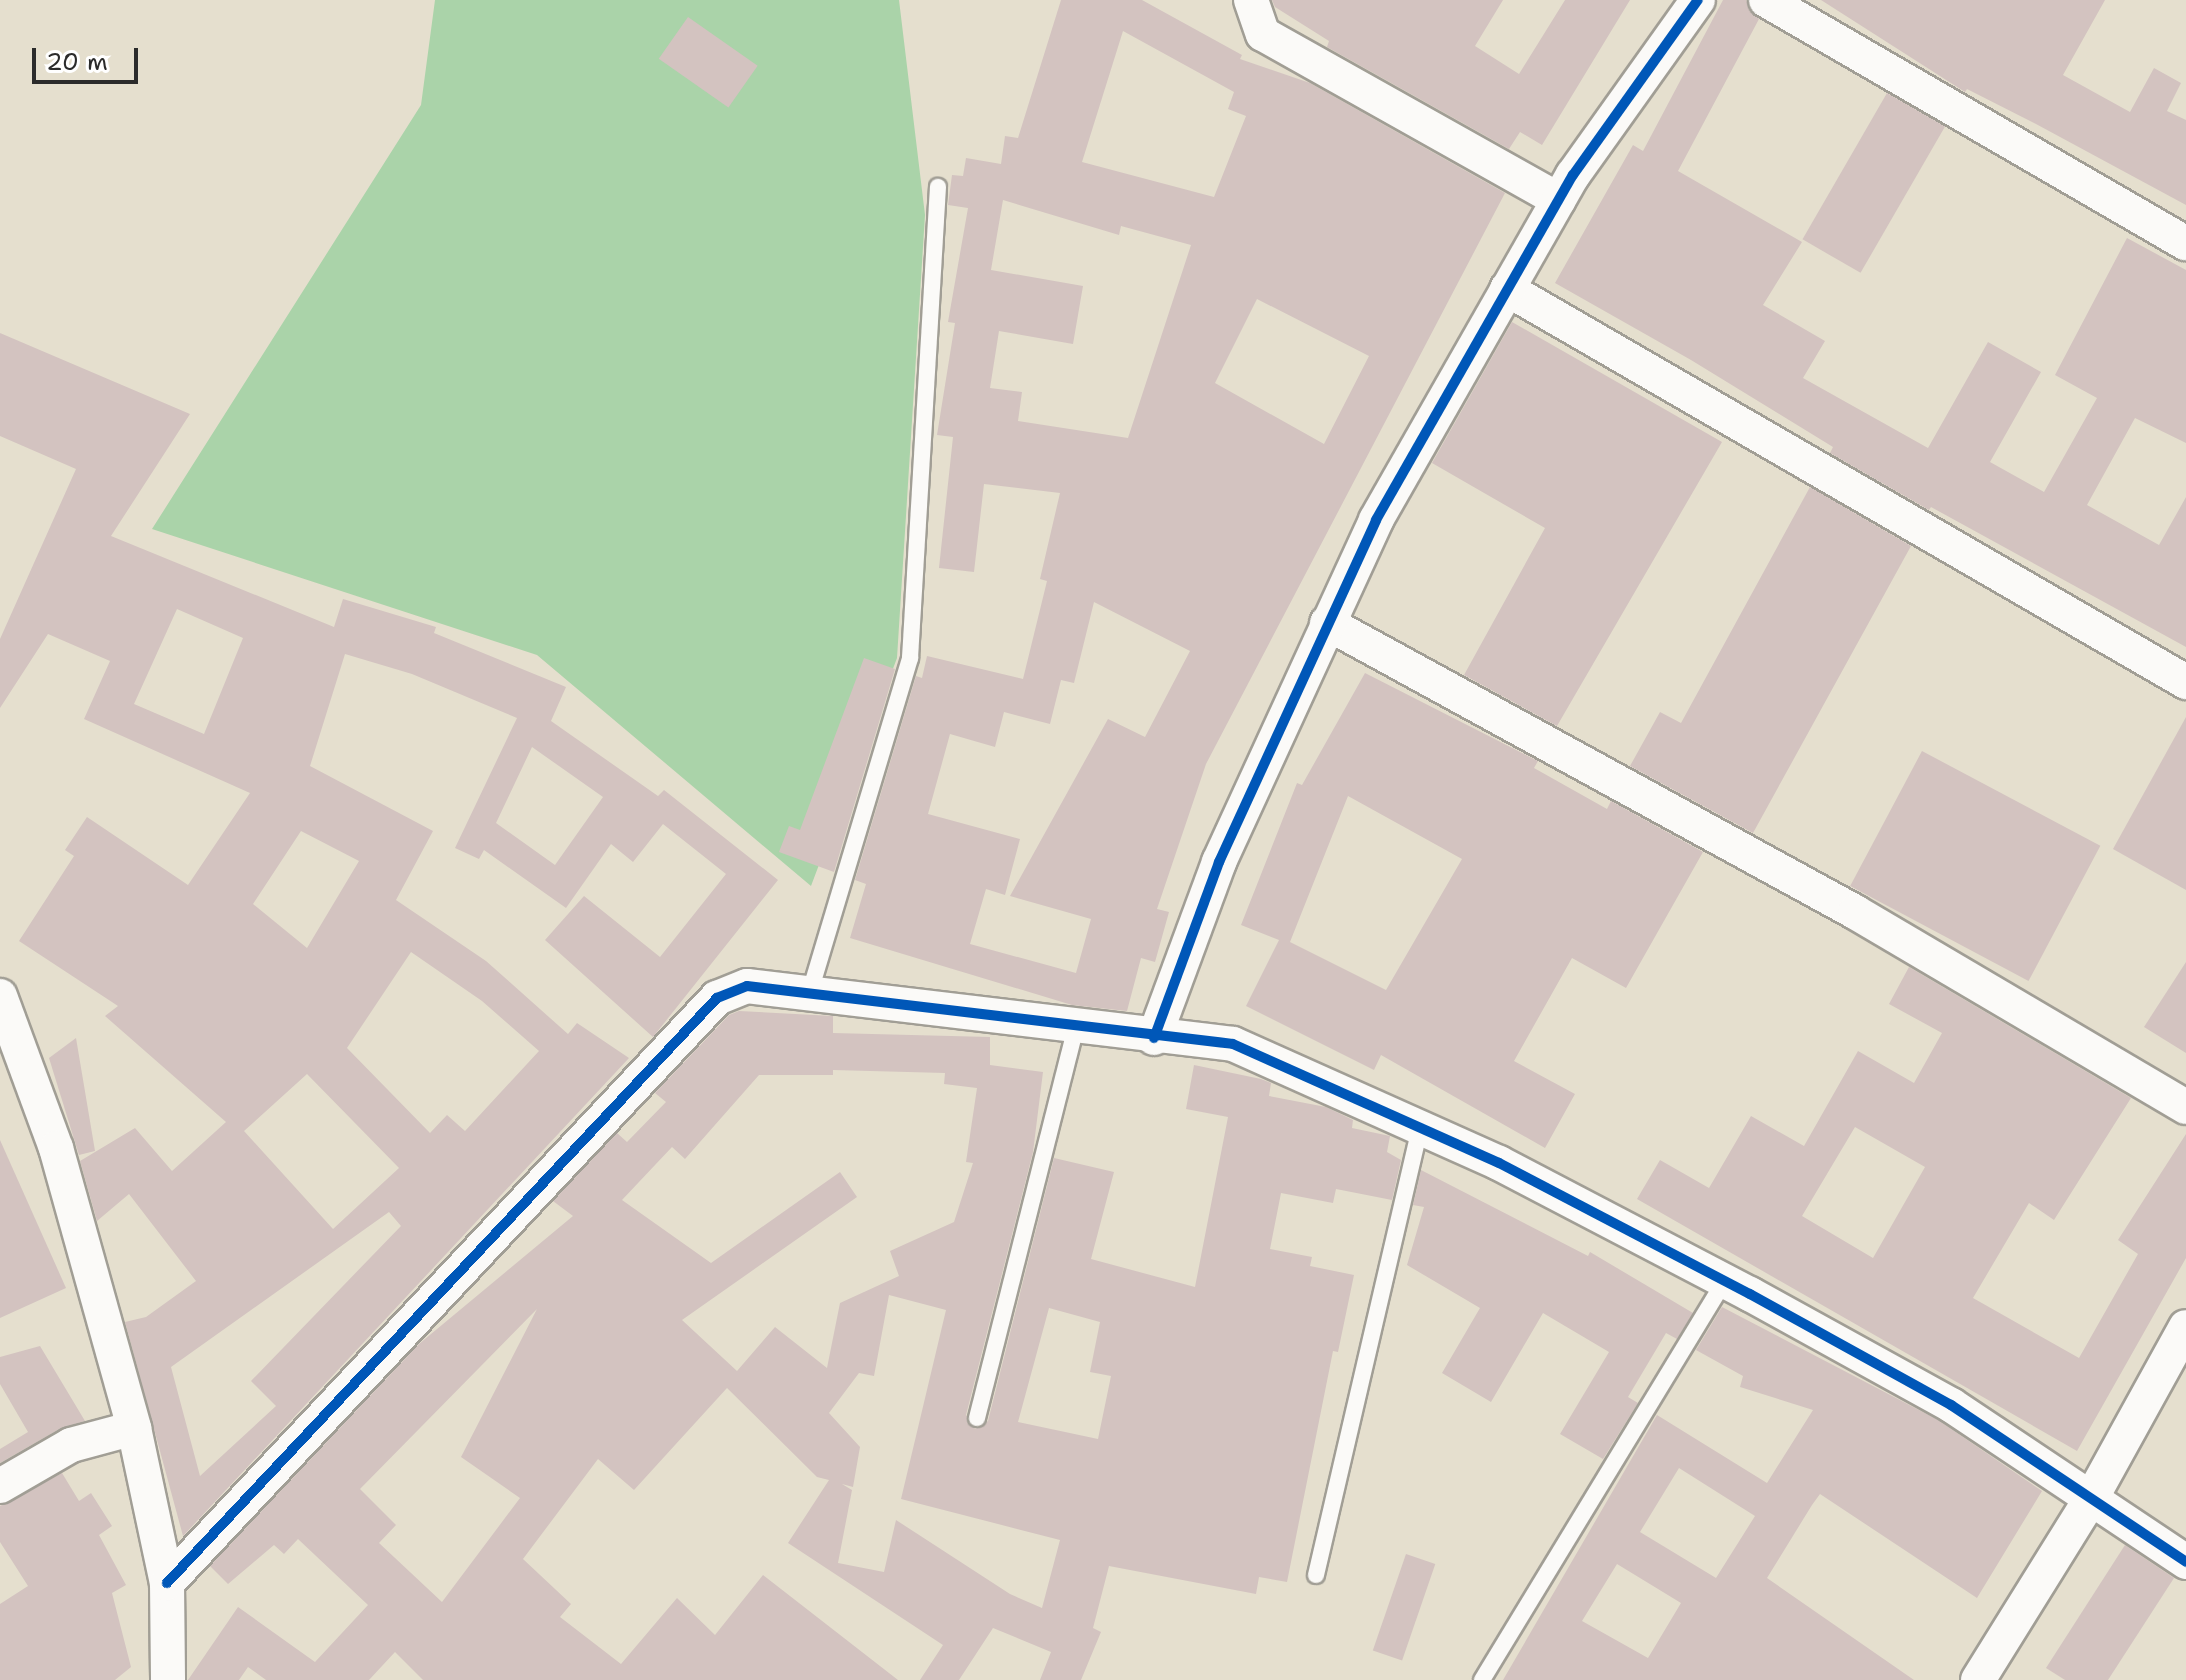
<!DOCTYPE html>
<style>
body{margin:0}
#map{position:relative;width:2186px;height:1680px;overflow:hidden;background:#e5dfce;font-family:"Shantell Sans",sans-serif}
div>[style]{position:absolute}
.green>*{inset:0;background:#aad3a9}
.building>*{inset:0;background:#d3c3c0;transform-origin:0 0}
.roads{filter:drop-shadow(2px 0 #a19e95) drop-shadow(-2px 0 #a19e95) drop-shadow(0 2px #a19e95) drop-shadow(0 -2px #a19e95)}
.service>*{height:16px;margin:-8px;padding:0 8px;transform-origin:8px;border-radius:8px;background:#fbfaf8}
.minor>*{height:34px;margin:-17px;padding:0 17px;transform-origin:17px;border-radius:17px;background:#fbfaf8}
.cycleway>*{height:10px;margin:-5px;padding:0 5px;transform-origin:5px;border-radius:5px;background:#0057b8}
span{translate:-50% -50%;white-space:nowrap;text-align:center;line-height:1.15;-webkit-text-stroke:6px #fff;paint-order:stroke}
.scale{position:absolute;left:32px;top:48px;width:106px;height:36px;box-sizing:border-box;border:4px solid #2b2b2b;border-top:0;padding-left:10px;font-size:24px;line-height:28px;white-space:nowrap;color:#2b2b2b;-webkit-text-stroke:6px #fff;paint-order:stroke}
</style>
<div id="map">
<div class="green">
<i style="clip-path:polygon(435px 0,899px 0,925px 215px,897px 658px,811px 886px,537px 655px,152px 529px,421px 105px)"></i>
</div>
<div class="building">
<i style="clip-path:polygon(evenodd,1061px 0,1142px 0,1242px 55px,1240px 59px,1310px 83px,1505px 193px,1206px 764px,1157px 909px,1169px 912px,1155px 962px,1141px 958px,1127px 1011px,1072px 1005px,850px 938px,866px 884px,855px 880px,916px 676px,922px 678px,927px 656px,1023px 679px,1047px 581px,1040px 579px,1060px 493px,984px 484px,974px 572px,939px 568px,953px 437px,937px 435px,955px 323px,948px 322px,968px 208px,948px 205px,952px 175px,963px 176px,966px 158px,1001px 164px,1005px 136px,1018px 138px,1061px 0,1123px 31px,1234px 92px,1228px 109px,1246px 116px,1214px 197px,1082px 162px,1123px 31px,1061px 0,1003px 200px,1119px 235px,1121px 226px,1191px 245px,1128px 438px,1018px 421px,1022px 392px,990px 388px,999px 331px,1073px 344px,1083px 286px,991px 270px,1003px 200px,1061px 0,1257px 299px,1369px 356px,1324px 444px,1215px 383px,1257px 299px,1061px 0,1094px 602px,1190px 651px,1145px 737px,1108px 719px,1010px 896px,1091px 919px,1076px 973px,970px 944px,986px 889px,1005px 895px,1020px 839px,928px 814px,950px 734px,995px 747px,1004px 712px,1050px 724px,1061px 680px,1074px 683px,1094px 602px)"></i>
<i style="clip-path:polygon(1272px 0,1503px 0,1475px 46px,1519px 74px,1565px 0,1630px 0,1542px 145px,1520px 132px,1509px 149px,1327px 47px,1329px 41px,1275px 7px)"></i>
<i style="clip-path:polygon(1723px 0,1746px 0,1759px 19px,1678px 171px,1802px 242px,1763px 305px,1825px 341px,1803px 378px,1928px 448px,1988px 342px,2041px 372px,1990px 462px,2044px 492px,2097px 398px,2055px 375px,2127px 238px,2186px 270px,2186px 443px,2135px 418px,2087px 505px,2159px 545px,2186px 497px,2186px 647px,1931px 507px,1929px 510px,1830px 453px,1833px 447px,1691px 360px,1555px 283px,1633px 145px,1643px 151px)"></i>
<i style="clip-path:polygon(1821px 0,2105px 0,2063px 75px,2130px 112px,2154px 68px,2181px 83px,2167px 111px,2186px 120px,2186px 205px,2036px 124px,1967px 89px,1965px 92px)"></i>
<i style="left:688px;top:17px;width:85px;height:51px;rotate:35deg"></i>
<i style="left:1887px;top:93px;width:67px;height:169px;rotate:30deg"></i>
<i style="clip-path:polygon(1512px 322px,1722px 442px,1557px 726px,1464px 675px,1545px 528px,1432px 463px)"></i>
<i style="clip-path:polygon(evenodd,0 333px,190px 414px,111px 536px,334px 627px,343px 599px,436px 627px,434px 633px,566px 687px,551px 721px,658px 796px,664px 790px,778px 880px,653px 1037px,545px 940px,584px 896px,660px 957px,726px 874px,663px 824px,633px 862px,611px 844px,566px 908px,484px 850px,479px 859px,455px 848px,517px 718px,412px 674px,345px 654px,310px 766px,433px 831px,396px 900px,486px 961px,568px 1034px,577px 1023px,629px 1058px,183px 1536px,125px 1322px,146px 1317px,196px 1281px,129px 1194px,97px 1221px,80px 1161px,135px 1128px,172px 1171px,226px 1122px,105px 1016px,118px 1006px,19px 941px,74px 856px,65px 850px,87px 817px,188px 885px,250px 793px,84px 719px,110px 661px,48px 634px,0 708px,0 639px,76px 469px,0 436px,0 333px,177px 609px,243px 638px,204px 734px,134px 704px,177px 609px,0 333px,532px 747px,603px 797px,555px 865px,496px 823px,532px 747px,0 333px,301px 831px,359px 861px,307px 948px,253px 904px,301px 831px,0 333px,411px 952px,482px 1001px,539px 1051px,465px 1131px,447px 1115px,430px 1133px,347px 1048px,411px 952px,0 333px,307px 1074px,399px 1168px,333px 1229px,244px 1131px,307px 1074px,0 333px,389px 1212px,401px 1226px,251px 1381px,276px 1406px,200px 1476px,171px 1367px,389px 1212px)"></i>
<i style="clip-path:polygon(1810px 487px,1911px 546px,1753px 833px,1630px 766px,1660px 712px,1681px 723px)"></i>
<i style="clip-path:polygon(864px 658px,895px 669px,834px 872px,779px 852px,789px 826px,800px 830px)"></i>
<i style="clip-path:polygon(evenodd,1365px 673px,1538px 761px,1534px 768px,1607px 809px,1611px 801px,1703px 852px,1626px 988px,1572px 958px,1514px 1061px,1575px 1094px,1545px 1148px,1381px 1055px,1374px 1070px,1246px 1006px,1279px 940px,1241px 925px,1297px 783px,1302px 785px,1365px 673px,1348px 796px,1462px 859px,1386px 990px,1290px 942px,1348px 796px)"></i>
<i style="clip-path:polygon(2186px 717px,2186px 890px,2113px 849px)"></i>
<i style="left:1922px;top:751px;width:202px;height:153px;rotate:28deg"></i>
<i style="clip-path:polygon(2186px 962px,2186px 1053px,2144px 1027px)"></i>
<i style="clip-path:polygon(evenodd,1909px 967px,2131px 1098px,2054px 1220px,2029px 1203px,1973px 1298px,2079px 1358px,2138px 1254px,2118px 1240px,2186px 1134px,2186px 1258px,2077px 1451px,1637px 1199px,1660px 1160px,1709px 1188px,1751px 1116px,1804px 1146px,1858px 1051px,1914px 1083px,1942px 1033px,1889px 1004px,1909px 967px,1855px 1127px,1925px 1167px,1873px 1258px,1802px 1216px,1855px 1127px)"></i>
<i style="clip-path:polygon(evenodd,739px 1011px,833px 1016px,833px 1033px,990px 1037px,990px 1065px,1043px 1072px,1033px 1152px,966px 1415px,975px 1429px,988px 1421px,1054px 1158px,1114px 1172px,1091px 1259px,1195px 1287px,1228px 1117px,1186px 1109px,1194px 1065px,1261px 1079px,1271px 1083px,1269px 1096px,1326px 1107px,1353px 1120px,1352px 1128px,1390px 1136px,1387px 1152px,1401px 1160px,1392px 1200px,1336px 1189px,1333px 1203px,1281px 1193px,1270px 1249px,1312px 1257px,1310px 1266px,1354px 1275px,1338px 1352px,1333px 1351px,1287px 1582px,1259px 1577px,1256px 1594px,1109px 1566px,1093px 1628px,1101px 1632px,1081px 1680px,1040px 1680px,1051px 1652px,993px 1628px,959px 1680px,920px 1680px,943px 1645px,788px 1543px,829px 1480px,817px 1477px,727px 1388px,634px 1490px,598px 1459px,523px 1559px,571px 1604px,560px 1617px,621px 1664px,677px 1598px,715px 1635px,763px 1575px,898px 1680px,423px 1680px,395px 1652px,369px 1680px,266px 1680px,248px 1667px,239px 1680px,188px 1680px,238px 1607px,315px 1662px,368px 1605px,298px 1539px,284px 1554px,274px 1545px,228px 1584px,210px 1566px,419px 1344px,573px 1216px,553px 1201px,617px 1133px,627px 1142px,666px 1102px,655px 1093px,729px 1015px,739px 1011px,833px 1070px,945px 1073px,944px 1084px,977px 1088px,966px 1162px,973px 1163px,954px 1222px,890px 1251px,899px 1276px,840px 1303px,827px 1368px,775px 1327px,737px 1371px,682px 1320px,857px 1197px,840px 1172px,711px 1263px,622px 1200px,672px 1147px,685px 1159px,759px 1075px,833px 1075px,833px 1070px,739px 1011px,889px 1295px,946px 1310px,901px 1499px,1060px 1540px,1042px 1608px,1010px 1594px,896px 1520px,884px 1572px,838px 1563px,852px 1490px,842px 1484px,853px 1487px,860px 1447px,829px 1413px,859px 1373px,874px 1376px,889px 1295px,739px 1011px,1049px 1308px,1100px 1322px,1090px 1372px,1111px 1376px,1098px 1439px,1018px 1422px,1049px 1308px,739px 1011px,537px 1309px,461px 1457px,520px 1498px,442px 1602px,379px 1543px,396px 1525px,360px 1489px,537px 1309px)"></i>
<i style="clip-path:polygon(76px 1038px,95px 1151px,79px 1155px,49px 1058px)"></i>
<i style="clip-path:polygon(0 1140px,66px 1288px,0 1318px)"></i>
<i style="clip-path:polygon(1421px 1170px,1588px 1256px,1590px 1252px,1693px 1313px,1677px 1339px,1666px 1333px,1628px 1397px,1638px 1403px,1603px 1459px,1560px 1434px,1609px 1352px,1543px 1313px,1491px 1402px,1442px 1373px,1480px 1308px,1407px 1265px,1424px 1207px,1413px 1205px)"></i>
<i style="clip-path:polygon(evenodd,1722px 1307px,1938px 1420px,2042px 1491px,1977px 1598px,1820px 1494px,1812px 1505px,1767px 1578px,1914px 1680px,1503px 1680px,1657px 1415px,1767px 1483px,1813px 1410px,1740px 1387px,1743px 1376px,1696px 1350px,1722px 1307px,1679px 1468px,1755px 1516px,1716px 1578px,1640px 1532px,1679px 1468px,1722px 1307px,1617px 1564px,1681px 1603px,1648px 1658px,1582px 1621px,1617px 1564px)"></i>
<i style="clip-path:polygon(40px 1346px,85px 1421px,61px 1428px,0 1463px,0 1449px,28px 1432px,0 1384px,0 1357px)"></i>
<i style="clip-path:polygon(62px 1473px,79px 1501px,91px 1493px,112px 1526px,99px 1535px,126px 1585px,112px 1593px,131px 1667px,115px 1680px,0 1680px,0 1604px,28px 1586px,0 1542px,0 1506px)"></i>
<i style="clip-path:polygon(2125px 1545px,2174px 1578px,2108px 1680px,2065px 1680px,2046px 1668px)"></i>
<i style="left:1406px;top:1554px;width:31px;height:102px;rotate:19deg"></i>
</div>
<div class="roads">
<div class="service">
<i style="left:809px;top:995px;width:352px;rotate:-73.3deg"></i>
<i style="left:910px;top:658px;width:472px;rotate:-86.6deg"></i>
<i style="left:977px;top:1418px;width:402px;rotate:-75.8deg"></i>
<i style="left:1316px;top:1575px;width:460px;rotate:-76.9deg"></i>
<i style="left:1482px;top:1680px;width:467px;rotate:-58.7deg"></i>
</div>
<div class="minor">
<i style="left:1251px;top:0;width:36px;rotate:71deg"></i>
<i style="left:1263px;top:34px;width:339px;rotate:29.3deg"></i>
<i style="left:1766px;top:0;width:485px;rotate:30.1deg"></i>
<i style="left:1507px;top:289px;width:785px;rotate:30.06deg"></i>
<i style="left:1327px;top:623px;width:602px;rotate:28.69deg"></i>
<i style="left:1855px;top:912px;width:384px;rotate:30.5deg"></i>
<i style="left:0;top:996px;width:162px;rotate:69.8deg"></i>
<i style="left:56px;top:1148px;width:291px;rotate:74.4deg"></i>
<i style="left:134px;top:1428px;width:158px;rotate:78deg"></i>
<i style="left:167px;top:1583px;width:97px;rotate:89.4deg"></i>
<i style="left:1154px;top:1038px;width:188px;rotate:-69.7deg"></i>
<i style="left:1219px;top:862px;width:376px;rotate:-65.3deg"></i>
<i style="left:1376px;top:520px;width:397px;rotate:-60.3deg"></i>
<i style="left:1573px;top:175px;width:215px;rotate:-54.5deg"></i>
<i style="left:0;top:1486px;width:82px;rotate:-30deg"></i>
<i style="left:71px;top:1445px;width:65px;rotate:-15.1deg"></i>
<i style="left:167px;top:1583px;width:803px;rotate:-46.77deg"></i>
<i style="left:717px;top:998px;width:32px;rotate:-22deg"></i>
<i style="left:747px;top:986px;width:489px;rotate:6.8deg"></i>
<i style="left:1233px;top:1044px;width:291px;rotate:24.1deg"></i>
<i style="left:1499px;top:1163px;width:283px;rotate:27.6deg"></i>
<i style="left:1750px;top:1294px;width:230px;rotate:28.9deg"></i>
<i style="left:1951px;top:1405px;width:283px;rotate:33.7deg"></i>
<i style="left:1978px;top:1680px;width:216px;rotate:-58.1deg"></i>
<i style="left:2092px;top:1497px;width:194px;rotate:-61.1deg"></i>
</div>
</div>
<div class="cycleway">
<i style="left:1154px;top:1038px;width:188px;rotate:-69.7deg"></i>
<i style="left:1219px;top:862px;width:376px;rotate:-65.3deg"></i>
<i style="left:1376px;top:520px;width:397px;rotate:-60.3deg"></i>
<i style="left:1573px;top:175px;width:215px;rotate:-54.5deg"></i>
<i style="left:167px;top:1583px;width:803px;rotate:-46.77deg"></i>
<i style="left:717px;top:998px;width:32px;rotate:-22deg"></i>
<i style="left:747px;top:986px;width:489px;rotate:6.8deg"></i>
<i style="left:1233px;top:1044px;width:291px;rotate:24.1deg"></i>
<i style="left:1499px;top:1163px;width:283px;rotate:27.6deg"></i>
<i style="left:1750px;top:1294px;width:230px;rotate:28.9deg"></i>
<i style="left:1951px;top:1405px;width:283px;rotate:33.7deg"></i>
</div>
<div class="scale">20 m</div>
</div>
